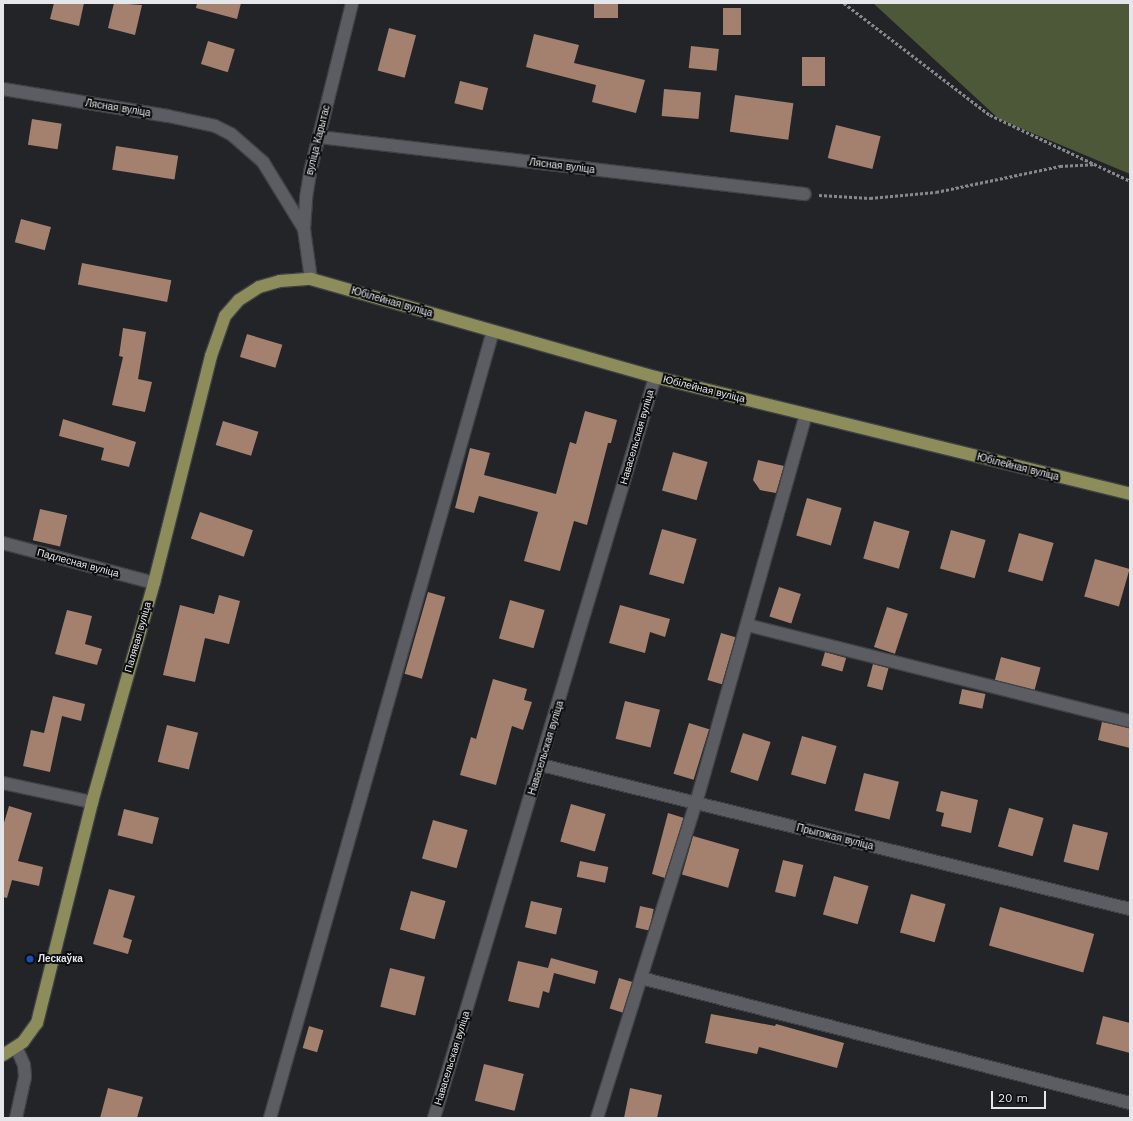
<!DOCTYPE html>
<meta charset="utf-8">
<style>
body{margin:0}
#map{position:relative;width:1133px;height:1121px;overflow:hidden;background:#222428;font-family:"Work Sans",sans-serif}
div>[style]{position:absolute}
.forest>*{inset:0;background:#4d5838}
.building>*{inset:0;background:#a4816f;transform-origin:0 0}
.path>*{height:2.5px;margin-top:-1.25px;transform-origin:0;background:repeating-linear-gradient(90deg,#85878a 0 3px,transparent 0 5px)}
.roads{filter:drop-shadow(1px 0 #3f4145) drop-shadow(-1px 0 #3f4145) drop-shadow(0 1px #3f4145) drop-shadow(0 -1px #3f4145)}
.minor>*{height:12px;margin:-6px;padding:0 6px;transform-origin:6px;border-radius:6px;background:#5b5d62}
.major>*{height:12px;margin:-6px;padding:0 6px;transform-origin:6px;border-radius:6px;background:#8d8d5b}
.dots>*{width:11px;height:11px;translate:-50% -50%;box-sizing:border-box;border:2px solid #0c0d0f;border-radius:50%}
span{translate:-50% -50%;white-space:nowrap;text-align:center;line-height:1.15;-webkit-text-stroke:4px #0c0d0f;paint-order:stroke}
.street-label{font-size:10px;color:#e5e6e9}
.poi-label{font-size:10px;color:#e5e6e9;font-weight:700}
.left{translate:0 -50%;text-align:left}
.frame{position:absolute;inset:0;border:4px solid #e5e6e9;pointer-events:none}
.scale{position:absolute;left:991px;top:1091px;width:55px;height:18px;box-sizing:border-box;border:2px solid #e5e6e9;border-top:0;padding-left:5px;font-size:12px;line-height:14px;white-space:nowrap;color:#e5e6e9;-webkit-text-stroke:3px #0c0d0f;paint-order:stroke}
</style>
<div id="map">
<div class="forest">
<i style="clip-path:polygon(873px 3px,1130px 3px,1130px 174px,999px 119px)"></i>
</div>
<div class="building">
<i style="clip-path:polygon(54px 3px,84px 3px,79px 26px,50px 19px)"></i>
<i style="clip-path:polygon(114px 3px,142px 5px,135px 35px,108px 28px)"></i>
<i style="clip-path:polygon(197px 3px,241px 3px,237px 19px,196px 8px)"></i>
<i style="left:594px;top:3px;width:24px;height:15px"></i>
<i style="left:723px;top:8px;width:18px;height:27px"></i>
<i style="left:389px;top:28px;width:28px;height:44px;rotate:15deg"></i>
<i style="clip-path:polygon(534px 34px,579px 45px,574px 63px,645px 80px,636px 113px,592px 102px,596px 85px,526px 67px)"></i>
<i style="left:208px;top:41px;width:28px;height:24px;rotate:17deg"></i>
<i style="left:691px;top:46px;width:28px;height:22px;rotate:6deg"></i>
<i style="left:802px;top:57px;width:23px;height:29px"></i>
<i style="left:460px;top:81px;width:29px;height:23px;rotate:14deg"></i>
<i style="left:664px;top:89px;width:37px;height:27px;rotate:5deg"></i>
<i style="left:735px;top:95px;width:59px;height:37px;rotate:8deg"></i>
<i style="left:32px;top:119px;width:30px;height:26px;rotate:9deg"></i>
<i style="left:836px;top:125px;width:46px;height:34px;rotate:14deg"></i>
<i style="left:116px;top:146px;width:63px;height:24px;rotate:9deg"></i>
<i style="left:21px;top:219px;width:31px;height:24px;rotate:15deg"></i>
<i style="left:82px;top:263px;width:91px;height:22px;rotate:11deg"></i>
<i style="clip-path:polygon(123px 328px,146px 332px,138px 379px,152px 382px,145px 412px,112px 405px,123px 357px,119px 356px)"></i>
<i style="left:247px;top:334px;width:37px;height:24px;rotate:17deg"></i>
<i style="clip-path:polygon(585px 411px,617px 420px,611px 443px,608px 443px,587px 525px,574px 521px,560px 571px,524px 561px,538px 512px,479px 496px,474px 513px,455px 508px,470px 448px,490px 453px,484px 475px,556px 494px,570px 442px,576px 444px)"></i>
<i style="clip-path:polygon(63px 419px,136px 442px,129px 467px,101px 460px,104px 448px,59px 436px)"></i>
<i style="left:223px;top:421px;width:37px;height:25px;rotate:17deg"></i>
<i style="left:673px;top:452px;width:36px;height:40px;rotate:16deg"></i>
<i style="clip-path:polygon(758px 460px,784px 466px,776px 493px,760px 490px,753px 480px)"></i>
<i style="left:807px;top:498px;width:36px;height:39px;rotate:16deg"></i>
<i style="left:40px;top:509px;width:28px;height:32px;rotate:13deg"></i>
<i style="left:200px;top:512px;width:56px;height:28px;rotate:19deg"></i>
<i style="left:874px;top:521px;width:37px;height:39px;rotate:16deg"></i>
<i style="left:662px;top:529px;width:36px;height:47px;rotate:16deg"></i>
<i style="left:951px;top:530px;width:36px;height:40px;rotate:16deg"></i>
<i style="left:1019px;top:533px;width:36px;height:40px;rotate:16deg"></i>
<i style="left:1095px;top:559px;width:36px;height:39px;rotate:16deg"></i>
<i style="left:779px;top:587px;width:23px;height:31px;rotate:18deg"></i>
<i style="left:428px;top:592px;width:18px;height:85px;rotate:16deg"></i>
<i style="clip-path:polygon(219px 595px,240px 601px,229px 644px,205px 638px,195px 682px,163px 675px,180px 605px,214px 614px)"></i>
<i style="left:510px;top:600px;width:36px;height:40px;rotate:16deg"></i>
<i style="clip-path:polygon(620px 605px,670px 619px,665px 637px,650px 632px,645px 653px,609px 643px)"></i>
<i style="left:887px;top:607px;width:22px;height:42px;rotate:18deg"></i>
<i style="clip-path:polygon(67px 610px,92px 616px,85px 644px,102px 649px,97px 665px,55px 654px)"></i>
<i style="left:721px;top:633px;width:15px;height:49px;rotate:16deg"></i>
<i style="left:825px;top:652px;width:22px;height:14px;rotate:16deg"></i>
<i style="left:1001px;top:657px;width:41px;height:24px;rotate:15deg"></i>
<i style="left:873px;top:664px;width:16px;height:23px;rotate:15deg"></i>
<i style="clip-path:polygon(493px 679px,527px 689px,524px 700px,532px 702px,523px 730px,512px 726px,496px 785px,460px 775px,471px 737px,476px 739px)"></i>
<i style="left:962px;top:689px;width:24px;height:15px;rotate:12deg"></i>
<i style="clip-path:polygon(53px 696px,85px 704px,81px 721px,62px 716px,50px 772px,23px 766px,31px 730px,44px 733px)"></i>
<i style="left:625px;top:701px;width:36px;height:39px;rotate:14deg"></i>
<i style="clip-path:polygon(1102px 722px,1130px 728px,1130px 748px,1098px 740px)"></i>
<i style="left:689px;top:723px;width:21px;height:53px;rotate:17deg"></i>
<i style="left:167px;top:725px;width:32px;height:38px;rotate:14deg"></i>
<i style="left:743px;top:733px;width:29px;height:41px;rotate:18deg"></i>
<i style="left:802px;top:736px;width:36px;height:40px;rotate:16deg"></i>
<i style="left:864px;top:773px;width:36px;height:39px;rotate:14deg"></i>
<i style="clip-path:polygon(941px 791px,978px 800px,971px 833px,941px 826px,944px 813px,936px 811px)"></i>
<i style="left:571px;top:804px;width:36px;height:39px;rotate:16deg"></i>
<i style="clip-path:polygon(9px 806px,32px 813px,18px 861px,43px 867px,39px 886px,12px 880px,7px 898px,3px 897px,3px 826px)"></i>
<i style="left:1009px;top:808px;width:36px;height:40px;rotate:16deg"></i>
<i style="left:124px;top:809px;width:36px;height:27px;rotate:14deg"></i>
<i style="clip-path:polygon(668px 813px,684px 818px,665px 878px,652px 874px)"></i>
<i style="left:433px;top:820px;width:36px;height:40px;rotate:16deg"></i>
<i style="left:1073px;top:824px;width:36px;height:39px;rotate:14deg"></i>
<i style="left:693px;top:836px;width:48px;height:40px;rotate:16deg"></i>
<i style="left:783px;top:860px;width:21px;height:33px;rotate:14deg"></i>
<i style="left:580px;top:861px;width:29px;height:16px;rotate:12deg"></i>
<i style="left:834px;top:876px;width:36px;height:40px;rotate:16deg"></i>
<i style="clip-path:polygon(109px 889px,135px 896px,123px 937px,132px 940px,128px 954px,93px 944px)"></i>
<i style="left:411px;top:891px;width:36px;height:40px;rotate:16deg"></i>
<i style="left:911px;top:894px;width:36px;height:40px;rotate:16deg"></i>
<i style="left:531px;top:901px;width:32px;height:27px;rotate:13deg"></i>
<i style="left:640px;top:906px;width:14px;height:22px;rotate:12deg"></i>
<i style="left:1000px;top:907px;width:98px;height:40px;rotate:16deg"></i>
<i style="clip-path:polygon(551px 958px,598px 971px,595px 984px,554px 973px,549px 993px,543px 991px,539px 1008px,508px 1001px,518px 961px,548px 968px)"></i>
<i style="left:390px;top:968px;width:36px;height:40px;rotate:14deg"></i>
<i style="left:619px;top:978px;width:14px;height:32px;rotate:17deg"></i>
<i style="clip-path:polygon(711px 1014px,775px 1026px,776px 1024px,844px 1043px,837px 1068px,759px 1047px,757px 1054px,705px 1043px)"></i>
<i style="clip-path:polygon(1103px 1016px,1130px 1023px,1130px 1053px,1096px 1044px)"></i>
<i style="left:309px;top:1026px;width:15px;height:23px;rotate:16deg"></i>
<i style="left:484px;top:1064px;width:41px;height:38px;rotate:14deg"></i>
<i style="clip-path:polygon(108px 1088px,143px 1097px,137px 1118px,100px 1118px)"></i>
<i style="clip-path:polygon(630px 1088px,662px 1095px,657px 1118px,624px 1118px)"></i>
</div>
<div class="path">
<i style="left:844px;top:3px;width:184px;rotate:37.5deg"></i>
<i style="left:990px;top:115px;width:155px;rotate:25.2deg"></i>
<i style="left:819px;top:195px;width:51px;rotate:3.4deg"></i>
<i style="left:870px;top:198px;width:66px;rotate:-5.2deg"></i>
<i style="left:936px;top:192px;width:127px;rotate:-11.8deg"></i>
<i style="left:1060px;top:166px;width:33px;rotate:-3deg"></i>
</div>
<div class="roads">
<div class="minor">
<i style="left:3px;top:89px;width:167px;rotate:9.3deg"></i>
<i style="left:168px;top:116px;width:48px;rotate:12deg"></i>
<i style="left:215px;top:126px;width:18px;rotate:27deg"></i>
<i style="left:231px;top:134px;width:43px;rotate:41.2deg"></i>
<i style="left:263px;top:162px;width:79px;rotate:58.5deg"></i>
<i style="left:319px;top:137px;width:489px;rotate:6.7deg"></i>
<i style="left:311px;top:279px;width:50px;rotate:-98deg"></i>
<i style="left:304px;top:229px;width:31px;rotate:-86deg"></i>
<i style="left:306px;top:198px;width:26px;rotate:-81deg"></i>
<i style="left:310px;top:172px;width:174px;rotate:-76deg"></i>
<i style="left:3px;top:543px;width:156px;rotate:14.8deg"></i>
<i style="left:747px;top:625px;width:395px;rotate:14.1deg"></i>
<i style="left:541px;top:765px;width:606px;rotate:13.74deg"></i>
<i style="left:3px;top:783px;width:91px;rotate:12.1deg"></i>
<i style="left:641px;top:978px;width:505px;rotate:14.34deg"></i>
<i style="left:16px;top:1047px;width:20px;rotate:66deg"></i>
<i style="left:24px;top:1065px;width:12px;rotate:85deg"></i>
<i style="left:25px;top:1077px;width:42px;rotate:102.4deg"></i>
<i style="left:270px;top:1118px;width:818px;rotate:-74.18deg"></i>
<i style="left:434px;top:1118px;width:773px;rotate:-73.39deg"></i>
<i style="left:597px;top:1118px;width:330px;rotate:-72.6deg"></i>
<i style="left:696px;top:803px;width:404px;rotate:-74.2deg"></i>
</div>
<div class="major">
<i style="left:3px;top:1055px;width:24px;rotate:-33deg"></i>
<i style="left:23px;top:1042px;width:24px;rotate:-54deg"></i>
<i style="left:37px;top:1023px;width:228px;rotate:-76deg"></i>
<i style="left:92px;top:802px;width:228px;rotate:-74.2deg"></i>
<i style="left:154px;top:583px;width:234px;rotate:-75.9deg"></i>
<i style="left:211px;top:356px;width:42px;rotate:-70.7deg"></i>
<i style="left:225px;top:316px;width:21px;rotate:-49deg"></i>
<i style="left:239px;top:300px;width:24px;rotate:-33deg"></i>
<i style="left:259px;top:287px;width:22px;rotate:-16deg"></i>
<i style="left:280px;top:281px;width:31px;rotate:-4deg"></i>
<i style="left:311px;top:279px;width:358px;rotate:15.9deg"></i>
<i style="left:655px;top:377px;width:489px;rotate:13.8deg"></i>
</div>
</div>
<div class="dots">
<i style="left:30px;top:959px;background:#1a4fb4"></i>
</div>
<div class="street-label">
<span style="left:118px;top:108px;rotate:9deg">Лясная вуліца</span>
<span style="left:318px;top:140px;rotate:-76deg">вуліца Карытас</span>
<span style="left:562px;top:166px;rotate:7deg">Лясная вуліца</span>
<span style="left:392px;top:302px;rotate:16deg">Юбілейная вуліца</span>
<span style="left:704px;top:389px;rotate:14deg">Юбілейная вуліца</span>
<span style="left:637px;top:437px;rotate:-74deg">Навасельская вуліца</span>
<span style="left:1018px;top:467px;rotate:14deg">Юбілейная вуліца</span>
<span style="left:78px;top:563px;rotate:15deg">Падлесная вуліца</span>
<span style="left:138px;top:637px;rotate:-74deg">Палявая вуліца</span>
<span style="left:546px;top:748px;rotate:-73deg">Навасельская вуліца</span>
<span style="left:835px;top:837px;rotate:14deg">Прыгожая вуліца</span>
<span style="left:452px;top:1058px;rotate:-73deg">Навасельская вуліца</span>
</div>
<div class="poi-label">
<span class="left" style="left:38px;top:959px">Лескаўка</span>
</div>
<div class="frame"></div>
<div class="scale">20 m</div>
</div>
